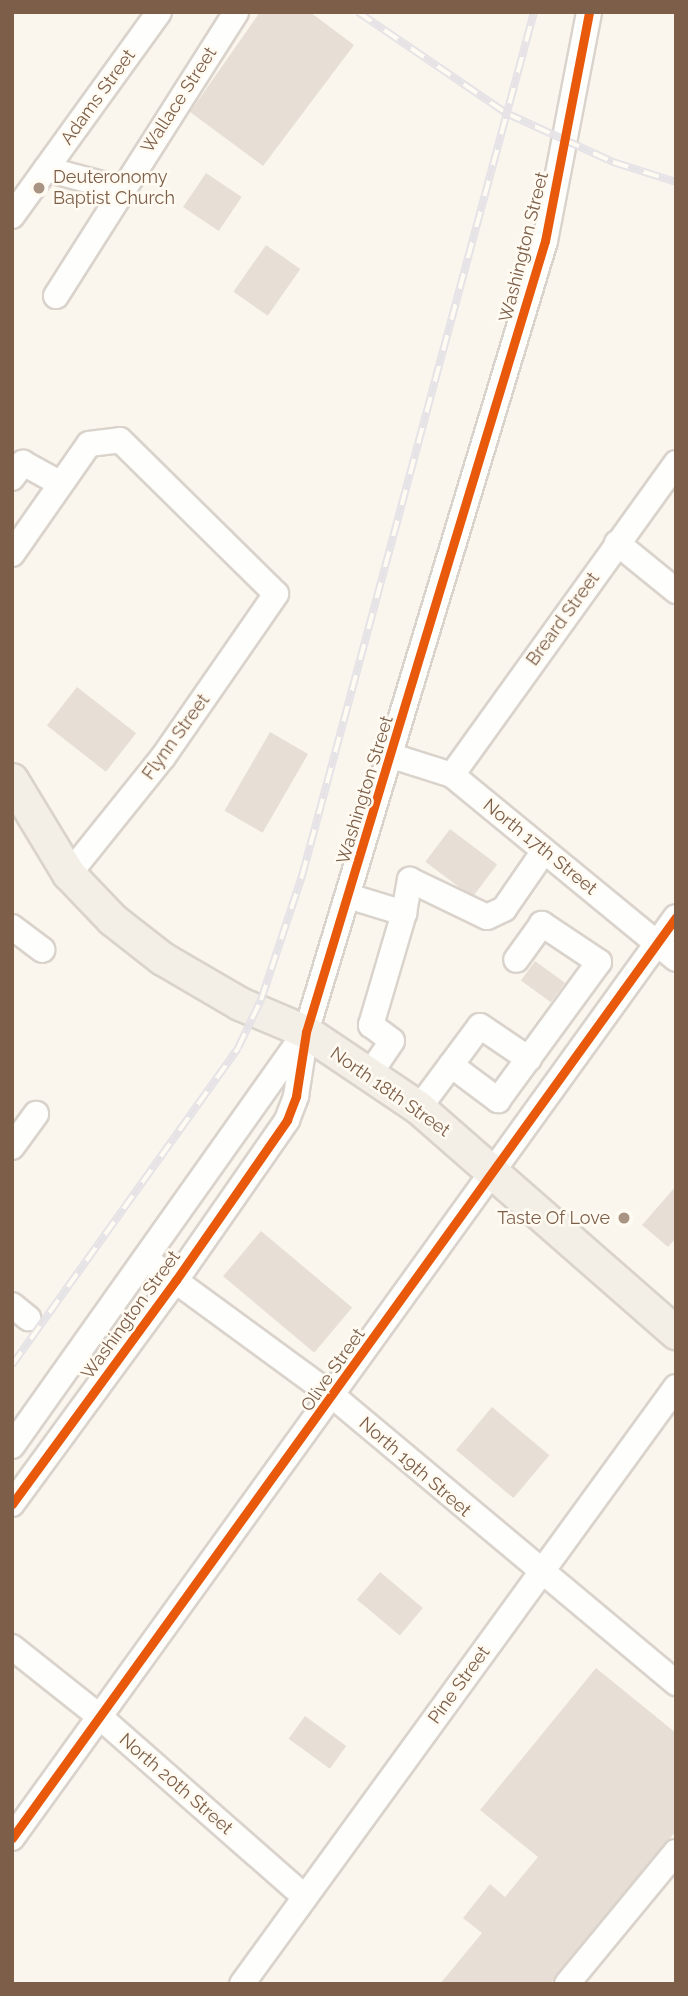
<!DOCTYPE html>
<style>
body{margin:0}
#map{position:relative;width:688px;height:1996px;overflow:hidden;background:#faf6ee;font-family:Raleway,sans-serif}
div>[style]{position:absolute}
.building>*{inset:0;background:#e7dfd5;transform-origin:0 0}
.roads{filter:drop-shadow(2px 0 #dad3cc) drop-shadow(-2px 0 #dad3cc) drop-shadow(0 2px #dad3cc) drop-shadow(0 -2px #dad3cc)}
.minor>*{height:24px;margin:-12px;padding:0 12px;transform-origin:12px;border-radius:12px;background:#fefefc}
.major>*{height:32px;margin:-16px;padding:0 16px;transform-origin:16px;border-radius:16px;background:#f4efe6}
.rail>*{height:8px;margin-top:-4px;transform-origin:0;background:repeating-linear-gradient(90deg,#fffbf2 0 16px,#e6e3e7 0 32px);box-sizing:border-box;border-block:2px solid #e6e3e7}
.cycleway>*{height:9px;margin:-4.5px;padding:0 4.5px;transform-origin:4.5px;border-radius:4.5px;background:#e8590c}
.dots>*{width:19px;height:19px;translate:-50% -50%;box-sizing:border-box;border:4px solid #fffbf2;border-radius:50%}
span{translate:-50% -50%;white-space:nowrap;text-align:center;line-height:1.15;-webkit-text-stroke:5px #fffbf2;paint-order:stroke}
.street-label{font-size:18px;color:#7d5f49}
.poi-label{font-size:18px;color:#7d5f49}
.left{translate:0 -50%;text-align:left}
.right{translate:-100% -50%;text-align:right}
.frame{position:absolute;inset:0;border:14px solid #7d5f49;pointer-events:none}
</style>
<div id="map">
<div class="building">
<i style="clip-path:polygon(260px 12px,310px 12px,354px 45px,263px 166px,190px 112px)"></i>
<i style="left:206px;top:173px;width:43px;height:41px;rotate:34deg"></i>
<i style="left:266px;top:245px;width:42px;height:57px;rotate:35deg"></i>
<i style="left:77px;top:687px;width:75px;height:49px;rotate:38deg"></i>
<i style="left:270px;top:732px;width:44px;height:91px;rotate:30deg"></i>
<i style="left:450px;top:829px;width:59px;height:41px;rotate:37deg"></i>
<i style="left:535px;top:961px;width:37px;height:24px;rotate:36deg"></i>
<i style="clip-path:polygon(676px 1186px,676px 1238px,668px 1247px,642px 1225px)"></i>
<i style="left:261px;top:1231px;width:119px;height:59px;rotate:40deg"></i>
<i style="left:492px;top:1407px;width:75px;height:56px;rotate:40deg"></i>
<i style="left:380px;top:1572px;width:56px;height:36px;rotate:40deg"></i>
<i style="clip-path:polygon(596px 1668px,676px 1733px,676px 1831px,550px 1984px,440px 1984px,482px 1933px,463px 1918px,490px 1884px,505px 1897px,538px 1857px,480px 1810px)"></i>
<i style="left:305px;top:1716px;width:51px;height:28px;rotate:36deg"></i>
</div>
<div class="roads">
<div class="minor">
<i style="left:46px;top:169px;width:78px;rotate:14.9deg"></i>
<i style="left:12px;top:216px;width:251px;rotate:-54.2deg"></i>
<i style="left:56px;top:296px;width:336px;rotate:-57.6deg"></i>
<i style="left:12px;top:478px;width:19px;rotate:-54deg"></i>
<i style="left:23px;top:463px;width:43px;rotate:28.9deg"></i>
<i style="left:617px;top:543px;width:76px;rotate:39.1deg"></i>
<i style="left:12px;top:554px;width:134px;rotate:-55deg"></i>
<i style="left:89px;top:444px;width:31px;rotate:-7deg"></i>
<i style="left:120px;top:440px;width:219px;rotate:44.6deg"></i>
<i style="left:276px;top:594px;width:198px;rotate:124.7deg"></i>
<i style="left:163px;top:757px;width:150px;rotate:128.8deg"></i>
<i style="left:392px;top:756px;width:63px;rotate:17.6deg"></i>
<i style="left:452px;top:775px;width:290px;rotate:39.4deg"></i>
<i style="left:452px;top:775px;width:384px;rotate:-54.3deg"></i>
<i style="left:348px;top:896px;width:59px;rotate:16.9deg"></i>
<i style="left:404px;top:913px;width:117px;rotate:106.4deg"></i>
<i style="left:371px;top:1025px;width:26px;rotate:37deg"></i>
<i style="left:392px;top:1041px;width:41px;rotate:124.1deg"></i>
<i style="left:404px;top:913px;width:34px;rotate:-80deg"></i>
<i style="left:410px;top:880px;width:85px;rotate:25.7deg"></i>
<i style="left:487px;top:917px;width:19px;rotate:-25deg"></i>
<i style="left:504px;top:909px;width:70px;rotate:-55.4deg"></i>
<i style="left:12px;top:927px;width:38px;rotate:37deg"></i>
<i style="left:451px;top:1065px;width:59px;rotate:36.7deg"></i>
<i style="left:498px;top:1100px;width:171px;rotate:-53.8deg"></i>
<i style="left:599px;top:962px;width:69px;rotate:-146.3deg"></i>
<i style="left:542px;top:924px;width:44px;rotate:125.8deg"></i>
<i style="left:419px;top:1108px;width:102px;rotate:-53.4deg"></i>
<i style="left:480px;top:1026px;width:59px;rotate:34deg"></i>
<i style="left:12px;top:1147px;width:41px;rotate:-54deg"></i>
<i style="left:147px;top:1260px;width:232px;rotate:36.2deg"></i>
<i style="left:334px;top:1397px;width:446px;rotate:39.9deg"></i>
<i style="left:12px;top:1305px;width:21px;rotate:39deg"></i>
<i style="left:12px;top:1446px;width:506px;rotate:-54.65deg"></i>
<i style="left:12px;top:1504px;width:278px;rotate:-53.8deg"></i>
<i style="left:176px;top:1280px;width:195px;rotate:-55.2deg"></i>
<i style="left:287px;top:1120px;width:26px;rotate:-69deg"></i>
<i style="left:296px;top:1096px;width:65px;rotate:-81.1deg"></i>
<i style="left:306px;top:1032px;width:826px;rotate:-73.19deg"></i>
<i style="left:545px;top:241px;width:233px;rotate:-79.1deg"></i>
<i style="left:12px;top:1647px;width:112px;rotate:38.5deg"></i>
<i style="left:100px;top:1717px;width:273px;rotate:41.3deg"></i>
<i style="left:12px;top:1838px;width:1135px;rotate:-54.21deg"></i>
<i style="left:242px;top:1984px;width:738px;rotate:-53.98deg"></i>
<i style="left:567px;top:1984px;width:171px;rotate:-50.5deg"></i>
</div>
<div class="major">
<i style="left:12px;top:780px;width:110px;rotate:58.8deg"></i>
<i style="left:69px;top:874px;width:64px;rotate:46.3deg"></i>
<i style="left:113px;top:920px;width:63px;rotate:38deg"></i>
<i style="left:163px;top:959px;width:89px;rotate:30.3deg"></i>
<i style="left:240px;top:1004px;width:72px;rotate:23deg"></i>
<i style="left:306px;top:1032px;width:136px;rotate:33.9deg"></i>
<i style="left:419px;top:1108px;width:342px;rotate:41.2deg"></i>
</div>
</div>
<div class="rail">
<i style="left:358px;top:12px;width:179px;rotate:34.3deg"></i>
<i style="left:506px;top:113px;width:118px;rotate:24.6deg"></i>
<i style="left:613px;top:162px;width:66px;rotate:17.6deg"></i>
<i style="left:12px;top:1365px;width:389px;rotate:-54.5deg"></i>
<i style="left:238px;top:1048px;width:53px;rotate:-64.4deg"></i>
<i style="left:261px;top:1000px;width:131px;rotate:-71.7deg"></i>
<i style="left:302px;top:876px;width:895px;rotate:-74.97deg"></i>
</div>
<div class="cycleway">
<i style="left:12px;top:1504px;width:278px;rotate:-53.8deg"></i>
<i style="left:176px;top:1280px;width:195px;rotate:-55.2deg"></i>
<i style="left:287px;top:1120px;width:26px;rotate:-69deg"></i>
<i style="left:296px;top:1096px;width:65px;rotate:-81.1deg"></i>
<i style="left:306px;top:1032px;width:826px;rotate:-73.19deg"></i>
<i style="left:545px;top:241px;width:233px;rotate:-79.1deg"></i>
<i style="left:12px;top:1838px;width:1135px;rotate:-54.21deg"></i>
</div>
<div class="dots">
<i style="left:39px;top:188px;background:#a99483"></i>
<i style="left:624px;top:1218px;background:#a99483"></i>
</div>
<div class="street-label">
<span style="left:98px;top:97px;rotate:-54deg">Adams Street</span>
<span style="left:179px;top:100px;rotate:-57deg">Wallace Street</span>
<span style="left:524px;top:247px;rotate:-76deg">Washington Street</span>
<span style="left:563px;top:619px;rotate:-54deg">Breard Street</span>
<span style="left:176px;top:737px;rotate:-54deg">Flynn Street</span>
<span style="left:365px;top:790px;rotate:-73deg">Washington Street</span>
<span style="left:540px;top:847px;rotate:39deg">North 17th Street</span>
<span style="left:390px;top:1092px;rotate:35deg">North 18th Street</span>
<span style="left:131px;top:1315px;rotate:-54deg">Washington Street</span>
<span style="left:333px;top:1370px;rotate:-55deg">Olive Street</span>
<span style="left:415px;top:1467px;rotate:41deg">North 19th Street</span>
<span style="left:459px;top:1685px;rotate:-54deg">Pine Street</span>
<span style="left:176px;top:1784px;rotate:41deg">North 20th Street</span>
</div>
<div class="poi-label">
<span class="left" style="left:53px;top:188px">Deuteronomy<br>Baptist Church</span>
<span class="right" style="left:610px;top:1218px">Taste Of Love</span>
</div>
<div class="frame"></div>
</div>
